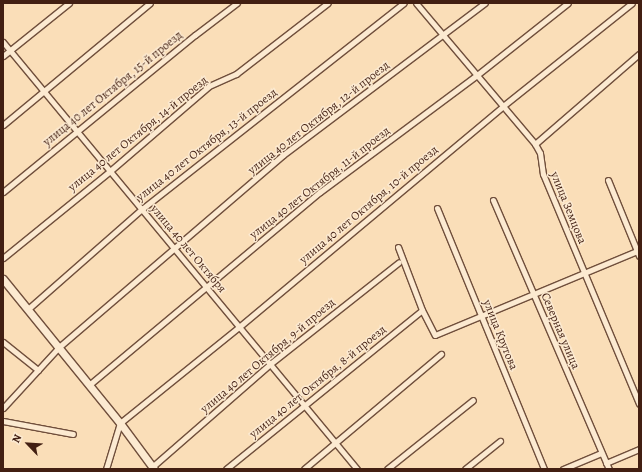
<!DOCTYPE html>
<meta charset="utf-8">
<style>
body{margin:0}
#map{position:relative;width:642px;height:472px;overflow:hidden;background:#fadeb8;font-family:Alegreya,serif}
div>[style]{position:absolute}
.roads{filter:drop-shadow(1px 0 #704f3c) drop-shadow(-1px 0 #704f3c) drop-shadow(0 1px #704f3c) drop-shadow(0 -1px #704f3c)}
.street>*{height:5px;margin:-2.5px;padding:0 2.5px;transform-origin:2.5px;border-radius:2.5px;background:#fcead1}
.secondary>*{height:7px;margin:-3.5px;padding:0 3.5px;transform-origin:3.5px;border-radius:3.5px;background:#fcead1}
span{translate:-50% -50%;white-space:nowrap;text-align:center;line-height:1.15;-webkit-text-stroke:3px #fcead1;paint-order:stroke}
.street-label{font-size:12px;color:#421f12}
.frame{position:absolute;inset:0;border:4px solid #421f12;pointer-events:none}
.north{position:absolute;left:8px;top:424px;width:40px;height:40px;-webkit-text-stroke:3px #fcead1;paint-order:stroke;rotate:295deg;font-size:11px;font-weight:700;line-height:16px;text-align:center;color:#421f12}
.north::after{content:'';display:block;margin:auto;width:14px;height:18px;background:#421f12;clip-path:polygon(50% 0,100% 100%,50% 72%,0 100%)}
</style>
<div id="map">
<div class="roads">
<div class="street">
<i style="left:416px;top:3px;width:185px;rotate:49.8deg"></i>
<i style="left:535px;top:144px;width:10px;rotate:61deg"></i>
<i style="left:540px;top:153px;width:21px;rotate:82deg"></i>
<i style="left:543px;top:174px;width:249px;rotate:67.3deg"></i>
<i style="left:3px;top:42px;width:555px;rotate:50.34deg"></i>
<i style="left:3px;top:56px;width:85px;rotate:-38.8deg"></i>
<i style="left:3px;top:125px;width:191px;rotate:-39.7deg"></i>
<i style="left:535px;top:144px;width:138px;rotate:-40.9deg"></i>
<i style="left:608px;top:180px;width:82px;rotate:67.8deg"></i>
<i style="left:3px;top:192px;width:248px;rotate:-39.3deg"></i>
<i style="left:195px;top:35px;width:53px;rotate:-37.3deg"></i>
<i style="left:493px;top:200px;width:293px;rotate:66.7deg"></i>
<i style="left:437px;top:208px;width:282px;rotate:67.7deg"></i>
<i style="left:398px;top:247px;width:67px;rotate:69.1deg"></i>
<i style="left:422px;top:310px;width:28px;rotate:63deg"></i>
<i style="left:435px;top:335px;width:221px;rotate:-22.6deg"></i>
<i style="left:3px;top:258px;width:138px;rotate:-39.1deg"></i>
<i style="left:110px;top:171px;width:130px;rotate:-40.6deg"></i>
<i style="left:209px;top:86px;width:30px;rotate:-24deg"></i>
<i style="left:236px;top:74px;width:116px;rotate:-37.7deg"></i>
<i style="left:28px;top:309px;width:152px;rotate:-41.3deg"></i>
<i style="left:142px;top:209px;width:333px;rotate:-38.2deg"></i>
<i style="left:3px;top:342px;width:45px;rotate:38.7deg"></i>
<i style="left:89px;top:385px;width:301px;rotate:-39.9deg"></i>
<i style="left:320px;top:192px;width:196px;rotate:-36.7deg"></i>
<i style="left:477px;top:75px;width:116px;rotate:-38.4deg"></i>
<i style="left:3px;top:408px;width:83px;rotate:-47.4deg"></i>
<i style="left:59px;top:347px;width:295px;rotate:-40.6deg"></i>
<i style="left:283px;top:155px;width:253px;rotate:-37deg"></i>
<i style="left:3px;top:421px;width:71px;rotate:10.5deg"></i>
<i style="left:606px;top:463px;width:36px;rotate:-23deg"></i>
<i style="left:152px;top:467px;width:157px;rotate:-41.1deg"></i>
<i style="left:270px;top:364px;width:164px;rotate:-38.3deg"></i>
<i style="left:106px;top:469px;width:48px;rotate:-73.1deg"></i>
<i style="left:120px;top:423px;width:153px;rotate:-38.9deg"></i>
<i style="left:239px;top:327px;width:344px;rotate:-39.9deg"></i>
<i style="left:503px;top:106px;width:165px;rotate:-38.6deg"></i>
<i style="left:226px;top:469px;width:252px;rotate:-39deg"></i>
<i style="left:304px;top:469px;width:179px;rotate:-40deg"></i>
<i style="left:387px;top:469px;width:110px;rotate:-38.7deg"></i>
<i style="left:465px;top:469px;width:45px;rotate:-38.7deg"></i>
<i style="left:563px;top:469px;width:41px;rotate:-22.8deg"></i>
</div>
<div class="secondary">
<i style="left:3px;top:279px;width:186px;rotate:50.9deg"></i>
<i style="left:120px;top:423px;width:57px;rotate:53.5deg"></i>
</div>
</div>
<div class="street-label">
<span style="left:113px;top:89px;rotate:-39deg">улица 40 лет Октября, 15-й проезд</span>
<span style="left:319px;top:118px;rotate:-38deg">улица 40 лет Октября, 12-й проезд</span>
<span style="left:138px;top:134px;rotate:-39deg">улица 40 лет Октября, 14-й проезд</span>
<span style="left:207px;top:145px;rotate:-38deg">улица 40 лет Октября, 13-й проезд</span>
<span style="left:320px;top:183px;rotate:-38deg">улица 40 лет Октября, 11-й проезд</span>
<span style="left:369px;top:205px;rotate:-40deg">улица 40 лет Октября, 10-й проезд</span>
<span style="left:568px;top:208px;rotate:68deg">улица Земцова</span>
<span style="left:188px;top:249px;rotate:50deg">улица 40 лет Октября</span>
<span style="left:560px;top:331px;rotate:67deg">Северная улица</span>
<span style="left:500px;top:335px;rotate:68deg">улица Крутова</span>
<span style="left:268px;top:356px;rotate:-40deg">улица 40 лет Октября, 9-й проезд</span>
<span style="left:318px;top:382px;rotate:-39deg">улица 40 лет Октября, 8-й проезд</span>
</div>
<div class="frame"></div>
<div class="north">N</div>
</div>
